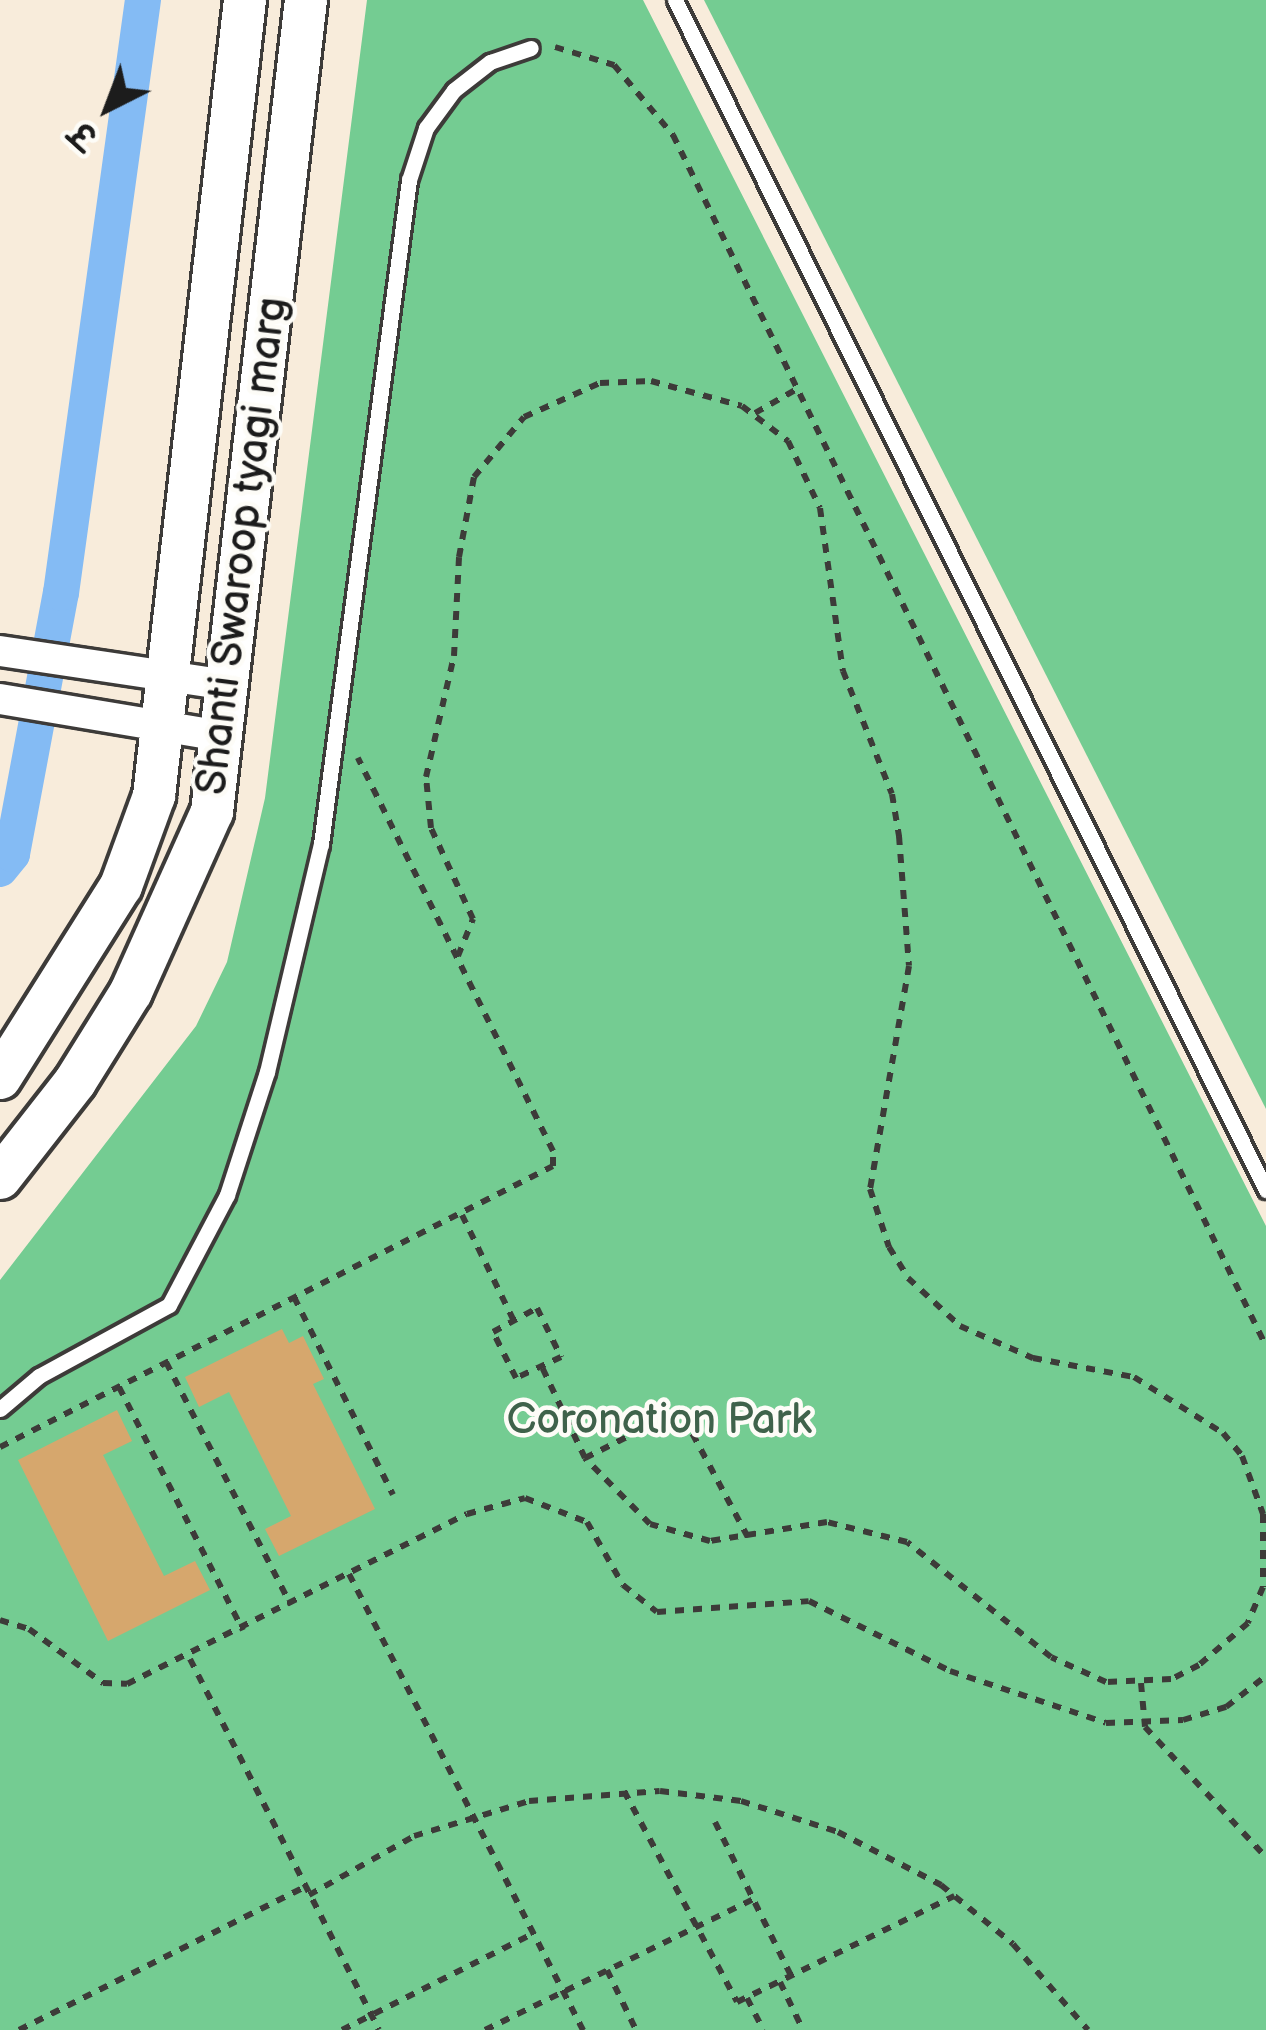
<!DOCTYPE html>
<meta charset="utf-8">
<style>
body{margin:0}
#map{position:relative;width:1266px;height:2030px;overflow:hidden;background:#f8ecdb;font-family:"Balsamiq Sans","Playpen Sans Deva",sans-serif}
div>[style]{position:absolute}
.green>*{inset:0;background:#74cc92}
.canal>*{height:36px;margin:-18px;padding:0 18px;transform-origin:18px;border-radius:18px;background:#84bbf4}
.building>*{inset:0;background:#d6a76d}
.path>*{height:6px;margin-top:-3px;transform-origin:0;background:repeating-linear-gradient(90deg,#3d3b39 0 9px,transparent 0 18px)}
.roads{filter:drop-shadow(3px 0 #3d3b39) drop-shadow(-3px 0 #3d3b39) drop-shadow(0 3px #3d3b39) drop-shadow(0 -3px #3d3b39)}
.service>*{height:15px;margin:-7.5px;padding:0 7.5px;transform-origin:7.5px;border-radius:7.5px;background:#fff}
.minor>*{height:30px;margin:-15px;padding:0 15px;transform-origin:15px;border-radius:15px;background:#fff}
.secondary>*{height:42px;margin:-21px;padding:0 21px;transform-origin:21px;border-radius:21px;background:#fff}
span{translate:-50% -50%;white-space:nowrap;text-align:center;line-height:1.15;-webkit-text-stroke:9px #fdfcf7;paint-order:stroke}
.street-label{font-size:42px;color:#1c1c1c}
.park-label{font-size:42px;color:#3f624b}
.north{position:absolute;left:48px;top:48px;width:120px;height:120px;-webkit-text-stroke:9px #fdfcf7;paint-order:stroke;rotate:222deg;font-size:33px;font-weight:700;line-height:48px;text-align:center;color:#1c1c1c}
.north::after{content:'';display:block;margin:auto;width:42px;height:54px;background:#1c1c1c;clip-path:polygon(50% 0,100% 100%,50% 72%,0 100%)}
</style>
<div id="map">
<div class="green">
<i style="clip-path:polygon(367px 0,643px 0,1266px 1226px,1266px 2030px,0 2030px,0 1280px,196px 1026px,227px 962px,265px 798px)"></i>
<i style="clip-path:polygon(704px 0,1266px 0,1266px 1109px)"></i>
</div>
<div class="canal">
<i style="left:0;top:869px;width:19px;rotate:-51deg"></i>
<i style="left:12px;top:854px;width:266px;rotate:-79.4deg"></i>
<i style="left:61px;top:593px;width:599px;rotate:-82.13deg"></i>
</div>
<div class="building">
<i style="clip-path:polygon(282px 1329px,289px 1343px,303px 1336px,324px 1379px,313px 1384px,375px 1509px,279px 1556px,265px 1529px,291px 1516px,229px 1392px,199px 1407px,185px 1377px)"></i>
<i style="clip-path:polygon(117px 1410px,132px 1441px,103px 1455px,164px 1576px,195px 1561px,210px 1590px,108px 1641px,18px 1460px)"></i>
</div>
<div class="path">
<i style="left:555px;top:47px;width:62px;rotate:17deg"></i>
<i style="left:614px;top:65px;width:92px;rotate:49.9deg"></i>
<i style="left:673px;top:135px;width:1348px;rotate:63.91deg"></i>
<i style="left:755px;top:413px;width:48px;rotate:-29.7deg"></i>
<i style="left:458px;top:956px;width:40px;rotate:-68deg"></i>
<i style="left:473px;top:919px;width:100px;rotate:-114.8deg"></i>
<i style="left:431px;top:828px;width:51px;rotate:-95.6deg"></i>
<i style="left:426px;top:777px;width:124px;rotate:-77deg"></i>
<i style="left:454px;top:656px;width:99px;rotate:-87.1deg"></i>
<i style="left:459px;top:557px;width:81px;rotate:-79.4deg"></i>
<i style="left:474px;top:477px;width:78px;rotate:-50.2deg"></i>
<i style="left:524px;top:417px;width:83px;rotate:-24.1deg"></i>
<i style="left:600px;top:383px;width:51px;rotate:-2.2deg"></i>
<i style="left:651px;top:381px;width:94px;rotate:15.4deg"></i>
<i style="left:742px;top:406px;width:58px;rotate:37.3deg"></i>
<i style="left:788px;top:441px;width:74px;rotate:64.5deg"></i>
<i style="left:820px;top:508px;width:165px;rotate:82deg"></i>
<i style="left:843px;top:671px;width:132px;rotate:68.3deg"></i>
<i style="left:892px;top:794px;width:43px;rotate:80.5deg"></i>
<i style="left:899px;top:836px;width:130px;rotate:85.6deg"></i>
<i style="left:909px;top:966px;width:226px;rotate:99.9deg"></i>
<i style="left:870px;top:1189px;width:61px;rotate:71.9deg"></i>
<i style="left:889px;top:1247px;width:36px;rotate:58deg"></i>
<i style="left:908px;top:1278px;width:71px;rotate:42.7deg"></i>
<i style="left:960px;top:1326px;width:80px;rotate:23.7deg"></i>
<i style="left:1033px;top:1358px;width:103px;rotate:10.7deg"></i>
<i style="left:1134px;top:1377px;width:105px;rotate:32.2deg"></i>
<i style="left:1223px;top:1433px;width:30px;rotate:50deg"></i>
<i style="left:1242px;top:1456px;width:62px;rotate:70.1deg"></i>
<i style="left:1263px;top:1514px;width:73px;rotate:90deg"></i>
<i style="left:1263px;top:1587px;width:39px;rotate:113deg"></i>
<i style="left:1248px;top:1623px;width:65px;rotate:139.4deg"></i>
<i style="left:1199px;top:1665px;width:31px;rotate:153deg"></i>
<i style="left:1171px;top:1679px;width:65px;rotate:177.4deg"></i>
<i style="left:1106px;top:1682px;width:60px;rotate:-155.6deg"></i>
<i style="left:1051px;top:1657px;width:184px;rotate:-141.4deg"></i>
<i style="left:907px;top:1542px;width:82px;rotate:-166deg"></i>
<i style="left:827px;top:1522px;width:119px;rotate:170.8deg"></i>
<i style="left:710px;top:1541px;width:62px;rotate:-164.2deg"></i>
<i style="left:650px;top:1524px;width:93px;rotate:-134.6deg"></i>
<i style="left:585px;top:1458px;width:101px;rotate:-115.3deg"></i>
<i style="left:462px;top:1215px;width:116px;rotate:63.9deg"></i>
<i style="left:294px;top:1297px;width:221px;rotate:63.4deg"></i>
<i style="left:537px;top:1308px;width:55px;rotate:63.9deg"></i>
<i style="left:561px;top:1357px;width:50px;rotate:155deg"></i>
<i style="left:516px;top:1378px;width:51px;rotate:-116.6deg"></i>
<i style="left:493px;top:1332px;width:50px;rotate:-28.6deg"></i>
<i style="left:166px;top:1362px;width:273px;rotate:62.8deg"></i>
<i style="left:119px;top:1387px;width:273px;rotate:63deg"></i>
<i style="left:0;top:1447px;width:620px;rotate:-26.94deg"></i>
<i style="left:553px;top:1166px;width:15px;rotate:-90deg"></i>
<i style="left:553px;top:1151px;width:439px;rotate:-116.4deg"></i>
<i style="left:585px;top:1458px;width:89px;rotate:-26.6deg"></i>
<i style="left:665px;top:1418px;width:19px"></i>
<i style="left:684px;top:1418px;width:137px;rotate:61.8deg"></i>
<i style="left:349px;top:1574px;width:513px;rotate:62.84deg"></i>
<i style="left:0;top:1620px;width:30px;rotate:17deg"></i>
<i style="left:29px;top:1629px;width:92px;rotate:36.1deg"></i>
<i style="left:103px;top:1683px;width:24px;rotate:2deg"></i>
<i style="left:127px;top:1684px;width:380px;rotate:-26.6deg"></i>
<i style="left:467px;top:1514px;width:60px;rotate:-15.4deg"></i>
<i style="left:525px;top:1498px;width:66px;rotate:21.2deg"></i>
<i style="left:587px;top:1522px;width:73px;rotate:60.3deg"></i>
<i style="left:623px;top:1585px;width:43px;rotate:38.5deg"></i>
<i style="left:657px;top:1612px;width:152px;rotate:-4.1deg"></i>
<i style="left:809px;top:1601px;width:157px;rotate:26.4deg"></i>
<i style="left:950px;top:1671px;width:164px;rotate:18.4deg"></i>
<i style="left:1106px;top:1723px;width:77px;rotate:-2.2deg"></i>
<i style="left:1183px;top:1720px;width:45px;rotate:-16.8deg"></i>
<i style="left:1226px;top:1707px;width:51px;rotate:-37.8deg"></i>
<i style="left:190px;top:1659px;width:416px;rotate:63deg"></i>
<i style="left:1141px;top:1683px;width:44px;rotate:84.8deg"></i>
<i style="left:1145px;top:1727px;width:178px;rotate:47.1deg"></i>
<i style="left:624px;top:1791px;width:239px;rotate:61.8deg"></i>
<i style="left:737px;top:2002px;width:242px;rotate:-26deg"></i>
<i style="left:715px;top:1822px;width:172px;rotate:63.7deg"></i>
<i style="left:309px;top:1895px;width:120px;rotate:-29.3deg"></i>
<i style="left:414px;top:1836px;width:120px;rotate:-16.9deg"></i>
<i style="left:529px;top:1801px;width:131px;rotate:-4.4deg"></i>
<i style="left:660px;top:1791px;width:82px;rotate:7deg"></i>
<i style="left:741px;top:1801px;width:102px;rotate:17.7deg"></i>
<i style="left:838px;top:1832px;width:116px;rotate:27.2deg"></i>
<i style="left:941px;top:1885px;width:93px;rotate:39.3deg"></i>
<i style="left:1013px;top:1944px;width:114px;rotate:48.9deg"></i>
<i style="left:607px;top:1970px;width:67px;rotate:64.2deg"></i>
<i style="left:780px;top:1982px;width:53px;rotate:64.4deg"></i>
<i style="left:747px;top:1998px;width:36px;rotate:63deg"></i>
<i style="left:19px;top:2030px;width:320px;rotate:-26.6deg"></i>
<i style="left:342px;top:2030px;width:215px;rotate:-26.8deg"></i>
<i style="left:485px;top:2030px;width:298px;rotate:-26deg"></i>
</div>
<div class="roads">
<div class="service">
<i style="left:675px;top:0;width:1329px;rotate:63.59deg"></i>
<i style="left:0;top:1409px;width:51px;rotate:-40.2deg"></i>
<i style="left:39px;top:1376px;width:148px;rotate:-28.6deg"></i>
<i style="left:169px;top:1305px;width:124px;rotate:-62.2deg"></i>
<i style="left:227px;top:1195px;width:129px;rotate:-72deg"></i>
<i style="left:267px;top:1072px;width:234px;rotate:-76.7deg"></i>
<i style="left:321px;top:844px;width:670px;rotate:-82.45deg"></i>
<i style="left:409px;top:180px;width:55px;rotate:-71.9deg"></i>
<i style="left:426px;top:128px;width:47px;rotate:-53.6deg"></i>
<i style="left:454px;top:90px;width:46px;rotate:-37.9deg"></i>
<i style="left:490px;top:62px;width:43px;rotate:-18.9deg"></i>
</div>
<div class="minor">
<i style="left:0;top:651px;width:230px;rotate:8.5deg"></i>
<i style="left:0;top:699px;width:225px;rotate:9.5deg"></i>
</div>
<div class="secondary">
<i style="left:0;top:1078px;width:227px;rotate:-57.8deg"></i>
<i style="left:121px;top:886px;width:96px;rotate:-69.9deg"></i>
<i style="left:154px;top:796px;width:801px;rotate:-83.48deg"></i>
<i style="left:0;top:1178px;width:122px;rotate:-52deg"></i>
<i style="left:75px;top:1082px;width:106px;rotate:-58.1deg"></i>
<i style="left:131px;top:992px;width:197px;rotate:-65.8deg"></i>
<i style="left:212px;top:812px;width:817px;rotate:-83.4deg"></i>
</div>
</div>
<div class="street-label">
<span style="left:243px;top:546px;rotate:-83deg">Shanti Swaroop tyagi marg</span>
</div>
<div class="park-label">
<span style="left:659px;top:1421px">Coronation Park</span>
</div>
<div class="north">उ</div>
</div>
